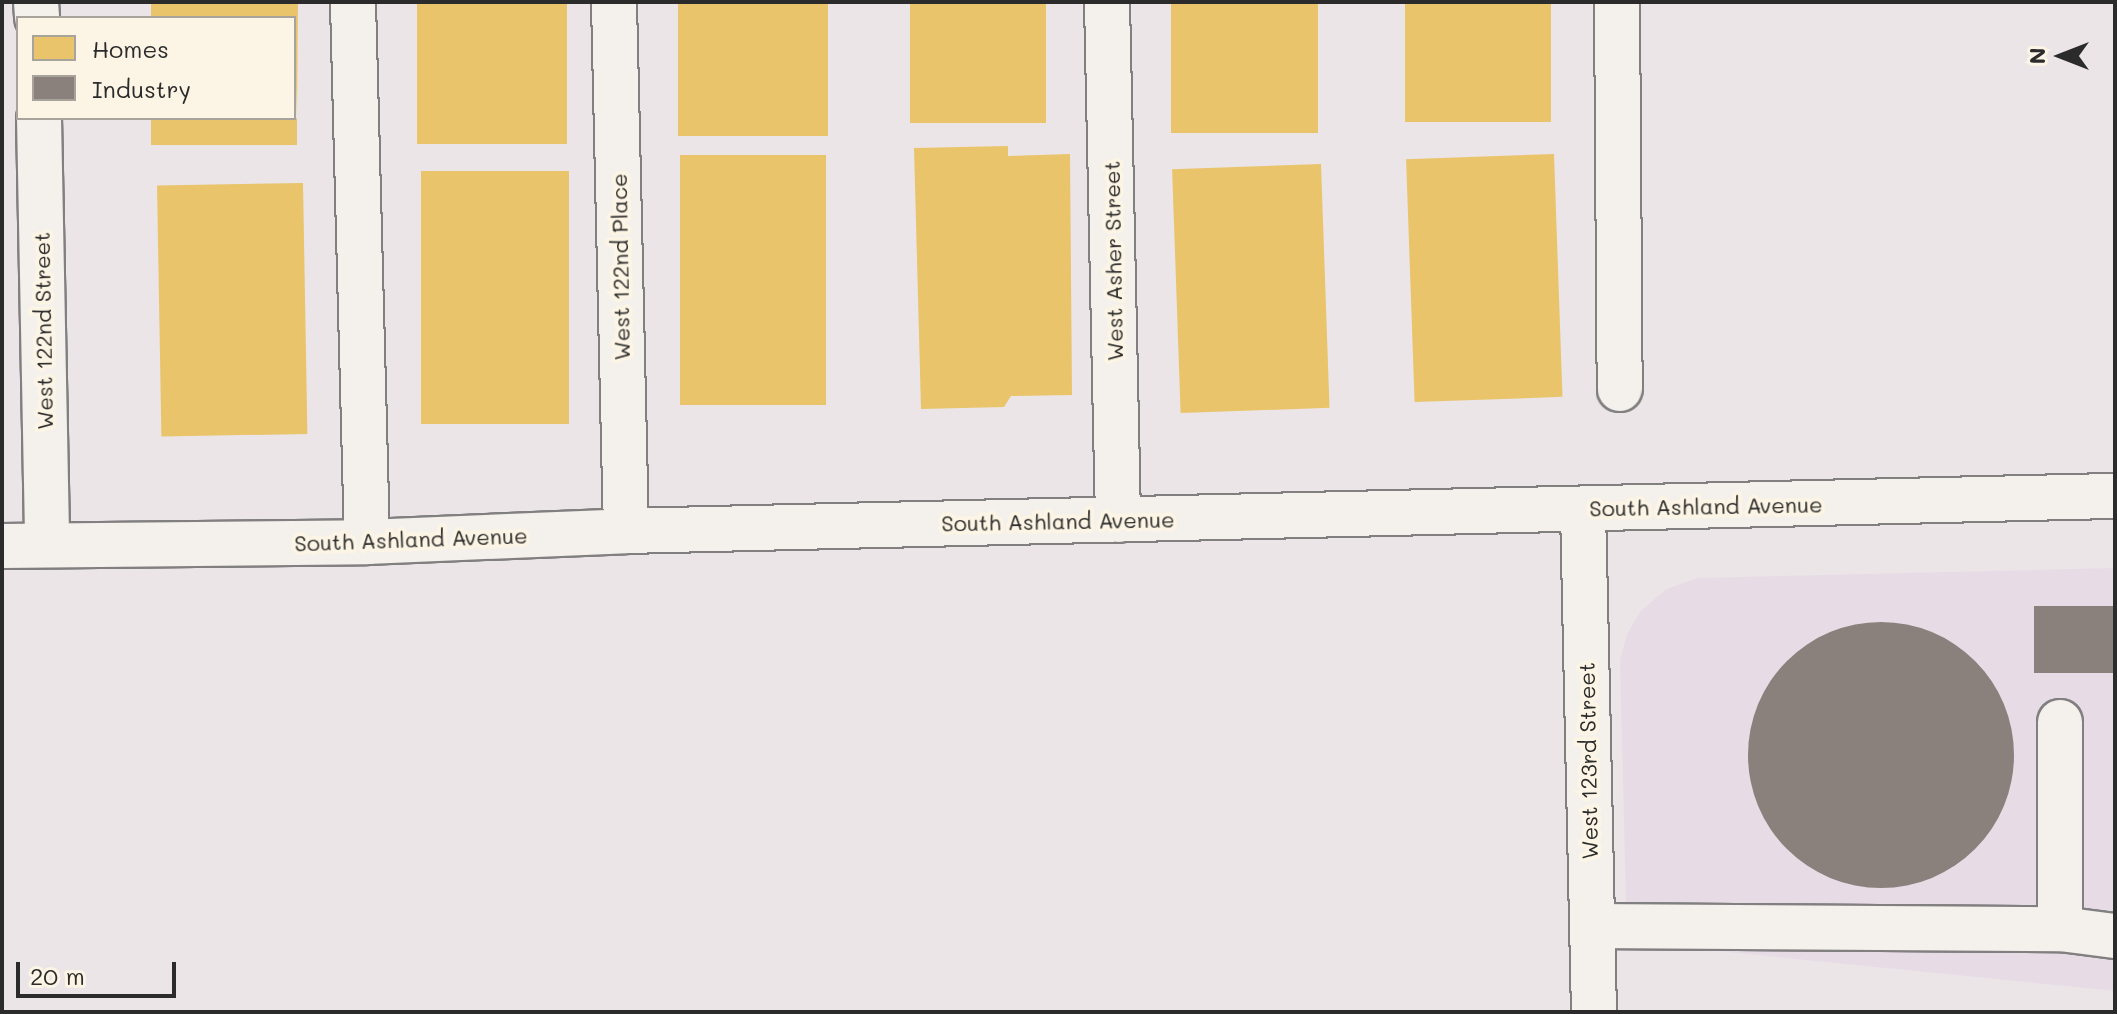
<!DOCTYPE html>
<style>
body{margin:0}
#map{position:relative;width:2117px;height:1014px;overflow:hidden;background:#ebe5e7;font-family:Mali,sans-serif}
div>[style]{position:absolute}
.built>*{inset:0;background:#e7dce6}
.homes>*{inset:0;background:#e9c46a;transform-origin:0 0}
.industry>*{inset:0;background:#8a817c;transform-origin:0 0}
.round{border-radius:50%}
.roads{filter:drop-shadow(2px 0 #817f80) drop-shadow(-2px 0 #817f80) drop-shadow(0 2px #817f80) drop-shadow(0 -2px #817f80)}
.minor>*{height:44px;margin:-22px;padding:0 22px;transform-origin:22px;border-radius:22px;background:#f4f0eb}
.major>*{height:44px;margin:-22px;padding:0 22px;transform-origin:22px;border-radius:22px;background:#f4f0eb}
span{translate:-50% -50%;white-space:nowrap;text-align:center;line-height:1.15;-webkit-text-stroke:8px #fcf5e5;paint-order:stroke}
.street-label{font-size:22px;color:#2b2b2b}
.frame{position:absolute;inset:0;border:4px solid #2b2b2b;pointer-events:none}
.legend{position:absolute;left:16px;top:16px;width:280px;height:104px;box-sizing:border-box;background:#fcf5e5;border:2px solid #a8a49b;margin:0;padding:10px 14px;list-style:none;font-size:24px;color:#2b2b2b}
.legend li{display:flex;align-items:center;gap:16px;height:40px}
.legend b{width:40px;border:2px solid #a8a49b}
.north{position:absolute;left:2021px;top:16px;width:80px;height:80px;-webkit-text-stroke:6px #fcf5e5;paint-order:stroke;rotate:270deg;font-size:22px;font-weight:700;line-height:32px;text-align:center;color:#2b2b2b}
.north::after{content:'';display:block;margin:auto;width:28px;height:36px;background:#2b2b2b;clip-path:polygon(50% 0,100% 100%,50% 72%,0 100%)}
.scale{position:absolute;left:16px;top:962px;width:160px;height:36px;box-sizing:border-box;border:4px solid #2b2b2b;border-top:0;padding-left:10px;font-size:24px;line-height:28px;white-space:nowrap;color:#2b2b2b;-webkit-text-stroke:6px #fcf5e5;paint-order:stroke}
</style>
<div id="map">
<div class="built">
<i style="clip-path:polygon(2115px 568px,2115px 991px,1627px 942px,1620px 660px,1627px 634px,1640px 612px,1666px 589px,1698px 578px)"></i>
</div>
<div class="homes">
<i style="clip-path:polygon(151px 2px,298px 2px,297px 117px,294px 18px,151px 18px)"></i>
<i style="left:417px;top:2px;width:150px;height:142px"></i>
<i style="left:678px;top:2px;width:150px;height:134px"></i>
<i style="left:910px;top:2px;width:136px;height:121px"></i>
<i style="left:1171px;top:2px;width:147px;height:131px"></i>
<i style="left:1405px;top:2px;width:146px;height:120px"></i>
<i style="left:151px;top:118px;width:146px;height:27px"></i>
<i style="clip-path:polygon(1008px 146px,1008px 156px,1070px 154px,1072px 395px,1011px 396px,1004px 407px,921px 409px,914px 148px)"></i>
<i style="left:1554px;top:154px;width:243px;height:148px;rotate:88deg"></i>
<i style="left:826px;top:155px;width:250px;height:146px;rotate:90deg"></i>
<i style="left:1321px;top:164px;width:244px;height:149px;rotate:88deg"></i>
<i style="left:569px;top:171px;width:253px;height:148px;rotate:90deg"></i>
<i style="left:303px;top:183px;width:251px;height:146px;rotate:89deg"></i>
</div>
<div class="industry">
<i style="left:2115px;top:606px;width:67px;height:81px;rotate:90deg"></i>
<i class="round" style="left:1748px;top:622px;width:266px;height:266px"></i>
</div>
<div class="roads">
<div class="minor">
<i style="left:36px;top:2px;width:16px;rotate:86deg"></i>
<i style="left:353px;top:2px;width:540px;rotate:88.51deg"></i>
<i style="left:614px;top:2px;width:529px;rotate:88.7deg"></i>
<i style="left:1107px;top:2px;width:518px;rotate:88.78deg"></i>
<i style="left:1617px;top:2px;width:387px;rotate:89.6deg"></i>
<i style="left:39px;top:118px;width:427px;rotate:88.9deg"></i>
<i style="left:2060px;top:722px;width:207px;rotate:90deg"></i>
<i style="left:1592px;top:926px;width:468px;rotate:0.4deg"></i>
<i style="left:2060px;top:929px;width:55px;rotate:7.3deg"></i>
</div>
<div class="major">
<i style="left:1583px;top:509px;width:503px;rotate:88.75deg"></i>
<i style="left:2px;top:546px;width:365px;rotate:-0.6deg"></i>
<i style="left:367px;top:542px;width:259px;rotate:-2.4deg"></i>
<i style="left:626px;top:531px;width:1489px;rotate:-1.35deg"></i>
</div>
</div>
<div class="street-label">
<span style="left:1113px;top:261px;rotate:-91deg">West Asher Street</span>
<span style="left:620px;top:267px;rotate:-91deg">West 122nd Place</span>
<span style="left:43px;top:331px;rotate:-91deg">West 122nd Street</span>
<span style="left:1706px;top:506px;rotate:-1deg">South Ashland Avenue</span>
<span style="left:1058px;top:521px;rotate:-1deg">South Ashland Avenue</span>
<span style="left:411px;top:539px;rotate:-2deg">South Ashland Avenue</span>
<span style="left:1588px;top:761px;rotate:-91deg">West 123rd Street</span>
</div>
<div class="frame"></div>
<ul class="legend">
<li><b style="height:22px;background:#e9c46a"></b>Homes</li>
<li><b style="height:22px;background:#8a817c"></b>Industry</li>
</ul>
<div class="north">N</div>
<div class="scale">20 m</div>
</div>
